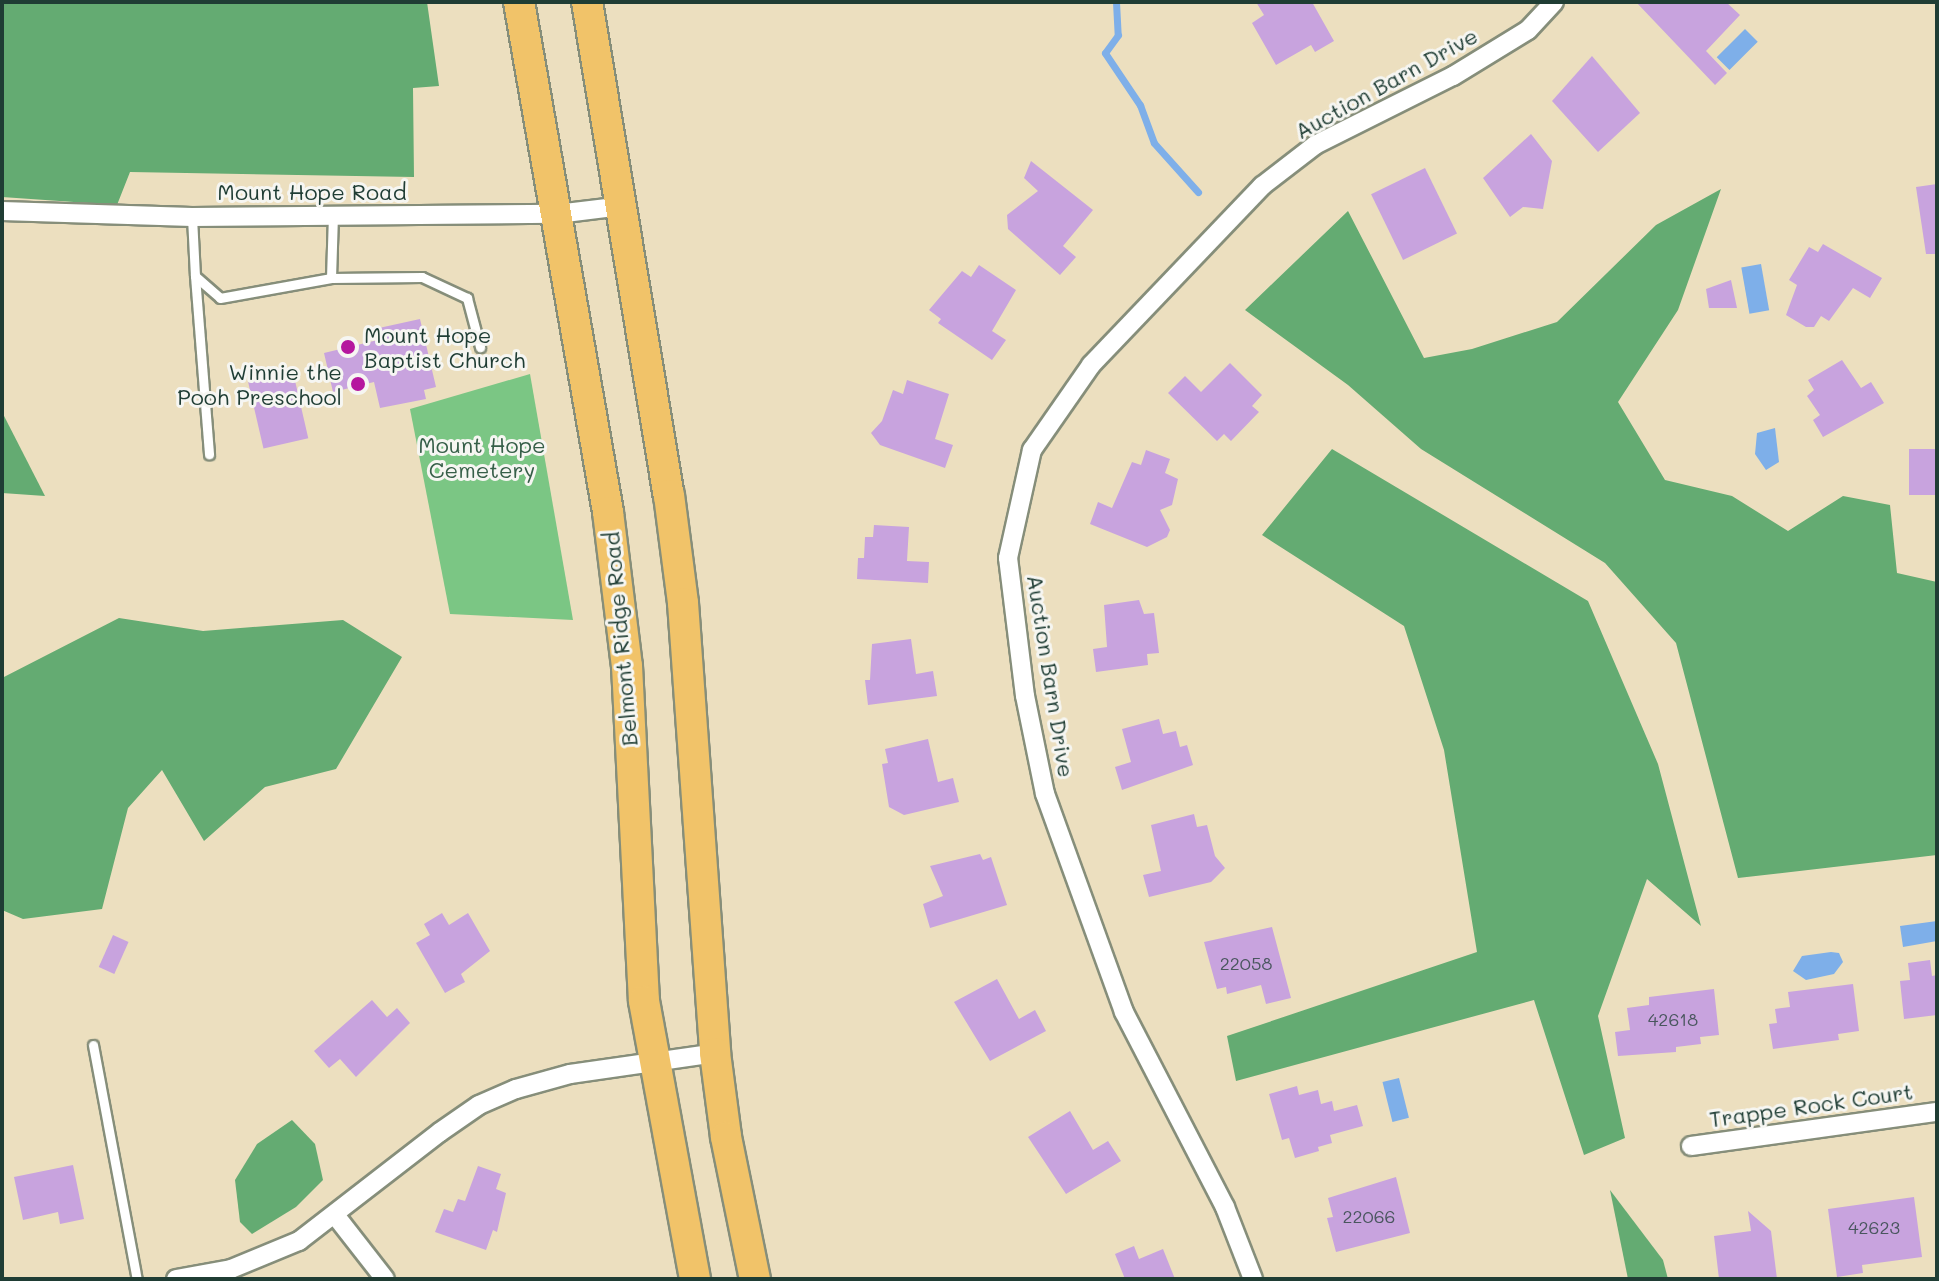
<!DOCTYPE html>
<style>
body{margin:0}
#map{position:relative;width:1939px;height:1281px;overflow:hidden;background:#ecdfbf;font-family:Mali,sans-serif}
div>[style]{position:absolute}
.green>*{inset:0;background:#7bc684}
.forest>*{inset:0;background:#64ab72}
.water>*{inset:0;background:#7eafe9;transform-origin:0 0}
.stream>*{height:7px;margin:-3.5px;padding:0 3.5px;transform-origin:3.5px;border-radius:3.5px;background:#7eafe9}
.building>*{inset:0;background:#c8a3de;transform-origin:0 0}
.roads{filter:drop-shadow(2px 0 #868e7a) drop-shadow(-2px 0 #868e7a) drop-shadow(0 2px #868e7a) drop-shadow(0 -2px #868e7a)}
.lane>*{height:9px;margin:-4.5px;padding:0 4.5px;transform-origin:4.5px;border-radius:4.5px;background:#fff}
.street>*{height:18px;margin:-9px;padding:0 9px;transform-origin:9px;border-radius:9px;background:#fff}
.primary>*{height:30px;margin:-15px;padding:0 15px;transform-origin:15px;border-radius:15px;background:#f1c369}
.dots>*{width:22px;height:22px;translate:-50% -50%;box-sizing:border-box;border:4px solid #f6f6f2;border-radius:50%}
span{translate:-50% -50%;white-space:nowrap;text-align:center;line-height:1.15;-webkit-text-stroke:6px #f6f6f2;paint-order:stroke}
.number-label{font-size:18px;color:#49565e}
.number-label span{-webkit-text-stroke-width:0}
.street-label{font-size:22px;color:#1f3d34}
.poi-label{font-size:22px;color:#1f3d34}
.left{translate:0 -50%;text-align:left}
.right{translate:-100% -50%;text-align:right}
.park-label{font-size:22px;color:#365f48}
.frame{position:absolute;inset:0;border:4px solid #1f3d34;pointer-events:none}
</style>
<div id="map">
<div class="green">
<i style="clip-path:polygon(530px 374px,573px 620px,450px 614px,410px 409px)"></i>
</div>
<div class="forest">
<i style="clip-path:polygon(2px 2px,427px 2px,439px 86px,413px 88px,414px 177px,130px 172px,117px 205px,2px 197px)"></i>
<i style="clip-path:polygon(1721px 189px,1678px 310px,1618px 402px,1665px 480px,1732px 496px,1788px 531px,1843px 496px,1890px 505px,1897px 573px,1937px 582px,1937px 855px,1738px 878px,1676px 643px,1605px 563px,1421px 449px,1348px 385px,1245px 310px,1348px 211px,1424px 358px,1472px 349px,1557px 322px,1656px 225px)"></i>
<i style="clip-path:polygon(2px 412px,45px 496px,2px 493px)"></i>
<i style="clip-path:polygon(1332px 449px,1588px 601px,1658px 764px,1701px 926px,1647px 879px,1598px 1016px,1625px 1138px,1584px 1155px,1534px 1000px,1236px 1081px,1227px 1036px,1477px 952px,1444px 750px,1404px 626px,1262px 535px)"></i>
<i style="clip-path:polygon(119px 618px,203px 631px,343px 620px,402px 657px,336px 769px,265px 787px,204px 841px,162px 770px,128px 808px,102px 909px,23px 919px,2px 910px,2px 678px)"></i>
<i style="clip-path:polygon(292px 1120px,315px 1144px,323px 1180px,296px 1207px,252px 1234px,240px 1222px,235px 1180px,257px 1144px)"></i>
<i style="clip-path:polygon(1610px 1190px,1663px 1260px,1668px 1279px,1628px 1279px)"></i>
</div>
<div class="water">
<i style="left:1745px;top:29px;width:18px;height:40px;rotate:45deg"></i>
<i style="left:1761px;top:264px;width:47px;height:20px;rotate:80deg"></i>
<i style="clip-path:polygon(1775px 428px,1779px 462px,1766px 470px,1755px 454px,1757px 433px)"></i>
<i style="clip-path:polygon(1937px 921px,1937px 941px,1903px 947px,1900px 926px)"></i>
<i style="clip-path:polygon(1831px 952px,1839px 953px,1843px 962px,1834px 974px,1806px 980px,1793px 971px,1802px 956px)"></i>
<i style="left:1399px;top:1078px;width:41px;height:17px;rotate:76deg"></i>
</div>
<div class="stream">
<i style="left:1116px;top:2px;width:33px;rotate:87deg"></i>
<i style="left:1118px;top:35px;width:22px;rotate:126deg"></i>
<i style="left:1105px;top:53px;width:63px;rotate:56.1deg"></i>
<i style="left:1140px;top:105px;width:40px;rotate:69.8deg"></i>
<i style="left:1154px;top:143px;width:66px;rotate:48.1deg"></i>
</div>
<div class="building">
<i style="clip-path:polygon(1256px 2px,1312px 2px,1334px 41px,1315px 52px,1311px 45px,1276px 65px,1252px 23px,1264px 15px)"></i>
<i style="clip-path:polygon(1636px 2px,1726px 2px,1740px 15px,1706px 51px,1727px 73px,1715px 85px)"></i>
<i style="clip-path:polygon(1592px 56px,1640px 113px,1598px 152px,1552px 101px)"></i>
<i style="clip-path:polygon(1531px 134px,1552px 161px,1543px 209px,1523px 207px,1510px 217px,1483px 178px)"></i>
<i style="clip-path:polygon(1031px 161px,1093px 210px,1063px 246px,1076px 257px,1060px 275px,1008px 229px,1007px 215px,1038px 191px,1024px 178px)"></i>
<i style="left:1425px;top:168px;width:73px;height:60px;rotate:64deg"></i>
<i style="clip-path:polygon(1937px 184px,1937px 254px,1926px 254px,1916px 187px)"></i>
<i style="clip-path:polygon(1823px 244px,1882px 278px,1870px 298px,1853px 288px,1829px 321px,1821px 316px,1814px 327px,1806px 327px,1786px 315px,1797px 285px,1789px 280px,1809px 247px,1818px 252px)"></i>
<i style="clip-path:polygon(979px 265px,1016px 290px,992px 331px,1006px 340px,992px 360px,938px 323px,941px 319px,929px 310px,962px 271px,971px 277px)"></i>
<i style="clip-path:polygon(1731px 280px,1737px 308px,1709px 308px,1706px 289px)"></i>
<i style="clip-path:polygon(420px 319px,436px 387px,424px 390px,426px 399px,380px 408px,374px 382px,333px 392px,324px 353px,382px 339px,379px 328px)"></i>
<i style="clip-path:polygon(1842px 360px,1861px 388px,1871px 382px,1884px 403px,1823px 437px,1813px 420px,1820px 415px,1807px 396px,1814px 390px,1808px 380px)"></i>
<i style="clip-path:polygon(1230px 363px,1262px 395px,1252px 406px,1259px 412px,1231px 441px,1224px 434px,1217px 441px,1168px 393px,1185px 376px,1201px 392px)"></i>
<i style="left:293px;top:372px;width:68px;height:46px;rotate:77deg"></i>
<i style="clip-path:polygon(907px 380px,949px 394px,935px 439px,953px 445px,945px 468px,880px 445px,871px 433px,882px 421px,893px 390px,903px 394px)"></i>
<i style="left:1937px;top:449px;width:46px;height:28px;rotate:90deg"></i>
<i style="clip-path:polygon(1146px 450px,1170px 459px,1165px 473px,1178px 479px,1172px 505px,1160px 510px,1170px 530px,1167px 537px,1147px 547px,1090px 524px,1098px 502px,1112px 508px,1132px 462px,1141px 465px)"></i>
<i style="clip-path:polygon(874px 525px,909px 527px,907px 561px,929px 562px,928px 583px,857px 579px,858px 558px,864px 558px,865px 537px,873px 537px)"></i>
<i style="clip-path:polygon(1139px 600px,1144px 614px,1154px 613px,1159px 653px,1147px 654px,1148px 665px,1096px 672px,1093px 649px,1107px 647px,1104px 605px)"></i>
<i style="clip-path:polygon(911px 639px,916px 674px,933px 671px,937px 696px,868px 705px,865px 680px,870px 680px,872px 644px)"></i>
<i style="clip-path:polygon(1159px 719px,1163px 734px,1176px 731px,1180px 747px,1187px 745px,1193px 765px,1122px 790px,1115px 767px,1131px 762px,1122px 729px)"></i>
<i style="clip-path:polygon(928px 739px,938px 782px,953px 778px,959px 802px,904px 815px,889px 807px,882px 764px,888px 763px,885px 749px)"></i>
<i style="clip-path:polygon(1194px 814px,1197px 827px,1207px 825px,1215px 856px,1225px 868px,1211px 882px,1149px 897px,1143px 875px,1161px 871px,1151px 825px)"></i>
<i style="clip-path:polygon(980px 854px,983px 860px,991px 857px,1007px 905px,930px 928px,923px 904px,943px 896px,930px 866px)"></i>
<i style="clip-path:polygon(442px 913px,449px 925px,468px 913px,490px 951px,461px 974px,465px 982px,445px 993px,416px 943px,430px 935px,424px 924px)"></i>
<i style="clip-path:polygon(1272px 927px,1291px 998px,1266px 1004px,1261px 985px,1227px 994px,1226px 987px,1217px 989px,1204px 942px)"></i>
<i style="left:113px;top:935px;width:17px;height:35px;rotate:24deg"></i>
<i style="clip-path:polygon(1930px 960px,1932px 976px,1937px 975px,1937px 1015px,1904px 1019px,1900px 981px,1910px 980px,1908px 963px)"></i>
<i style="clip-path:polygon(997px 979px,1019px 1019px,1035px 1010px,1046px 1031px,990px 1061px,954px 1002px)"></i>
<i style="clip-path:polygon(1853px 984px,1859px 1031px,1838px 1034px,1839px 1040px,1773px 1049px,1769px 1024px,1777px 1023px,1775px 1009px,1790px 1007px,1788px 992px)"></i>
<i style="clip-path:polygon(1714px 989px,1719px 1035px,1700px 1037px,1701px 1044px,1676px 1047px,1676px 1052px,1618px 1056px,1615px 1032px,1630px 1030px,1627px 1008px,1649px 1005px,1649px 997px)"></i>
<i style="clip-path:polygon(372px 1000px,387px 1017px,397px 1008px,410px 1023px,356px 1077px,340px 1059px,329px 1068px,314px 1051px)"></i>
<i style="clip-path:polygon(1297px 1086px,1299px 1095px,1318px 1090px,1321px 1104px,1332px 1101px,1334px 1111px,1357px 1105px,1363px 1126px,1330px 1135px,1332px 1143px,1318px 1147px,1319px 1151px,1295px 1158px,1289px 1138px,1282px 1140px,1269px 1094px)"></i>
<i style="clip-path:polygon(1070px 1111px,1093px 1150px,1108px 1141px,1121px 1161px,1066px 1194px,1028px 1137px)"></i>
<i style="clip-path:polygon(73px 1165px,84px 1219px,60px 1224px,58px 1212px,23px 1220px,14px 1177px)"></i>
<i style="clip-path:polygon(478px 1166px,501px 1174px,496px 1189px,506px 1193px,497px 1232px,493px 1230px,486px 1250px,435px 1232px,444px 1209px,453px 1212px,458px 1199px,465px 1201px)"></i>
<i style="clip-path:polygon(1396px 1177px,1410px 1233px,1336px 1252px,1327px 1218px,1333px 1217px,1328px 1198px)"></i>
<i style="clip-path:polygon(1914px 1197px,1922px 1257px,1862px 1265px,1863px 1273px,1837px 1277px,1828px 1209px)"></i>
<i style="clip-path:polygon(1748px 1211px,1771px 1231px,1777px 1279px,1719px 1279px,1714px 1236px,1751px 1231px)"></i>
<i style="clip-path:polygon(1134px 1246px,1139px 1259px,1163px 1249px,1175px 1279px,1125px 1279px,1115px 1254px)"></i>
</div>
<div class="roads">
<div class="lane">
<i style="left:192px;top:217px;width:59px;rotate:87.1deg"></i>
<i style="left:195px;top:276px;width:33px;rotate:41deg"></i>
<i style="left:220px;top:298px;width:113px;rotate:-10.2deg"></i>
<i style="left:331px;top:278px;width:62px;rotate:-88.2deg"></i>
<i style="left:195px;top:276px;width:179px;rotate:85.5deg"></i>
<i style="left:331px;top:278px;width:91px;rotate:-0.6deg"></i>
<i style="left:422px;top:277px;width:50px;rotate:25deg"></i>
<i style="left:467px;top:298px;width:51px;rotate:75.1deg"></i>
<i style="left:93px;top:1045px;width:238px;rotate:79.4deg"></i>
</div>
<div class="street">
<i style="left:2px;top:211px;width:190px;rotate:1.8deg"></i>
<i style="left:192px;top:217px;width:365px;rotate:-0.5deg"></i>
<i style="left:557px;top:214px;width:65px;rotate:-7deg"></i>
<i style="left:1691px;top:1146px;width:248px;rotate:-7.9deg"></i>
<i style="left:335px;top:1215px;width:81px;rotate:52deg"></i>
<i style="left:176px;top:1279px;width:56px;rotate:-10.3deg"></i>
<i style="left:231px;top:1269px;width:74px;rotate:-22.4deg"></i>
<i style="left:299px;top:1241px;width:178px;rotate:-37.7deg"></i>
<i style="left:440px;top:1132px;width:47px;rotate:-34.7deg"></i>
<i style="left:479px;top:1105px;width:40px;rotate:-23.4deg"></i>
<i style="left:516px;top:1089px;width:56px;rotate:-15.5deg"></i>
<i style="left:570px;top:1074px;width:147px;rotate:-8.2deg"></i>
<i style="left:1253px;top:1279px;width:77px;rotate:-111.3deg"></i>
<i style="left:1225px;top:1207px;width:220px;rotate:-117.4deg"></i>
<i style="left:1124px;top:1012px;width:232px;rotate:-109.9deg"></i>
<i style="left:1045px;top:794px;width:100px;rotate:-101.5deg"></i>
<i style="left:1025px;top:696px;width:139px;rotate:-97deg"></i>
<i style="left:1008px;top:558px;width:111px;rotate:-77.5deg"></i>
<i style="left:1032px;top:450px;width:103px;rotate:-55.2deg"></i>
<i style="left:1091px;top:365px;width:248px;rotate:-46.3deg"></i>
<i style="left:1262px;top:186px;width:67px;rotate:-37.7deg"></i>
<i style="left:1315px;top:145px;width:154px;rotate:-26.6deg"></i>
<i style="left:1453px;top:76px;width:88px;rotate:-31.5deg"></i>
<i style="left:1528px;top:30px;width:38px;rotate:-47deg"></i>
</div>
<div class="primary">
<i style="left:519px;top:2px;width:518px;rotate:80.1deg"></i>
<i style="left:608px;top:512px;width:155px;rotate:83deg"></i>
<i style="left:627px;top:666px;width:335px;rotate:87.1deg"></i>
<i style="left:644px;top:1001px;width:283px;rotate:79.6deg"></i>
<i style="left:587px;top:2px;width:500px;rotate:80.6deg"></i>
<i style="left:669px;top:495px;width:109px;rotate:82.6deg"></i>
<i style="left:683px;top:603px;width:451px;rotate:85.9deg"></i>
<i style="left:715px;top:1053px;width:85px;rotate:82.5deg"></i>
<i style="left:726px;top:1137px;width:145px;rotate:78.5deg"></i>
</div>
</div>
<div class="dots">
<i style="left:348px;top:347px;background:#b5179e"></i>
<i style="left:358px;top:384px;background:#b5179e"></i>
</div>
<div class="number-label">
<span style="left:1246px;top:963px">22058</span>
<span style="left:1673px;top:1019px">42618</span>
<span style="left:1369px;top:1216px">22066</span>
<span style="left:1874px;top:1227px">42623</span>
</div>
<div class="street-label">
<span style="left:1386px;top:83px;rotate:-29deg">Auction Barn Drive</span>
<span style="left:312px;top:192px">Mount Hope Road</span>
<span style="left:620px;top:639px;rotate:-95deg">Belmont Ridge Road</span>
<span style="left:1051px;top:676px;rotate:81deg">Auction Barn Drive</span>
<span style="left:1811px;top:1105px;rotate:-8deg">Trappe Rock Court</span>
</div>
<div class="poi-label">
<span class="left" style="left:364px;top:347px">Mount Hope<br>Baptist Church</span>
<span class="right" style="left:342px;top:384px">Winnie the<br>Pooh Preschool</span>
</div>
<div class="park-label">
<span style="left:482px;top:457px">Mount Hope<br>Cemetery</span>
</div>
<div class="frame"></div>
</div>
